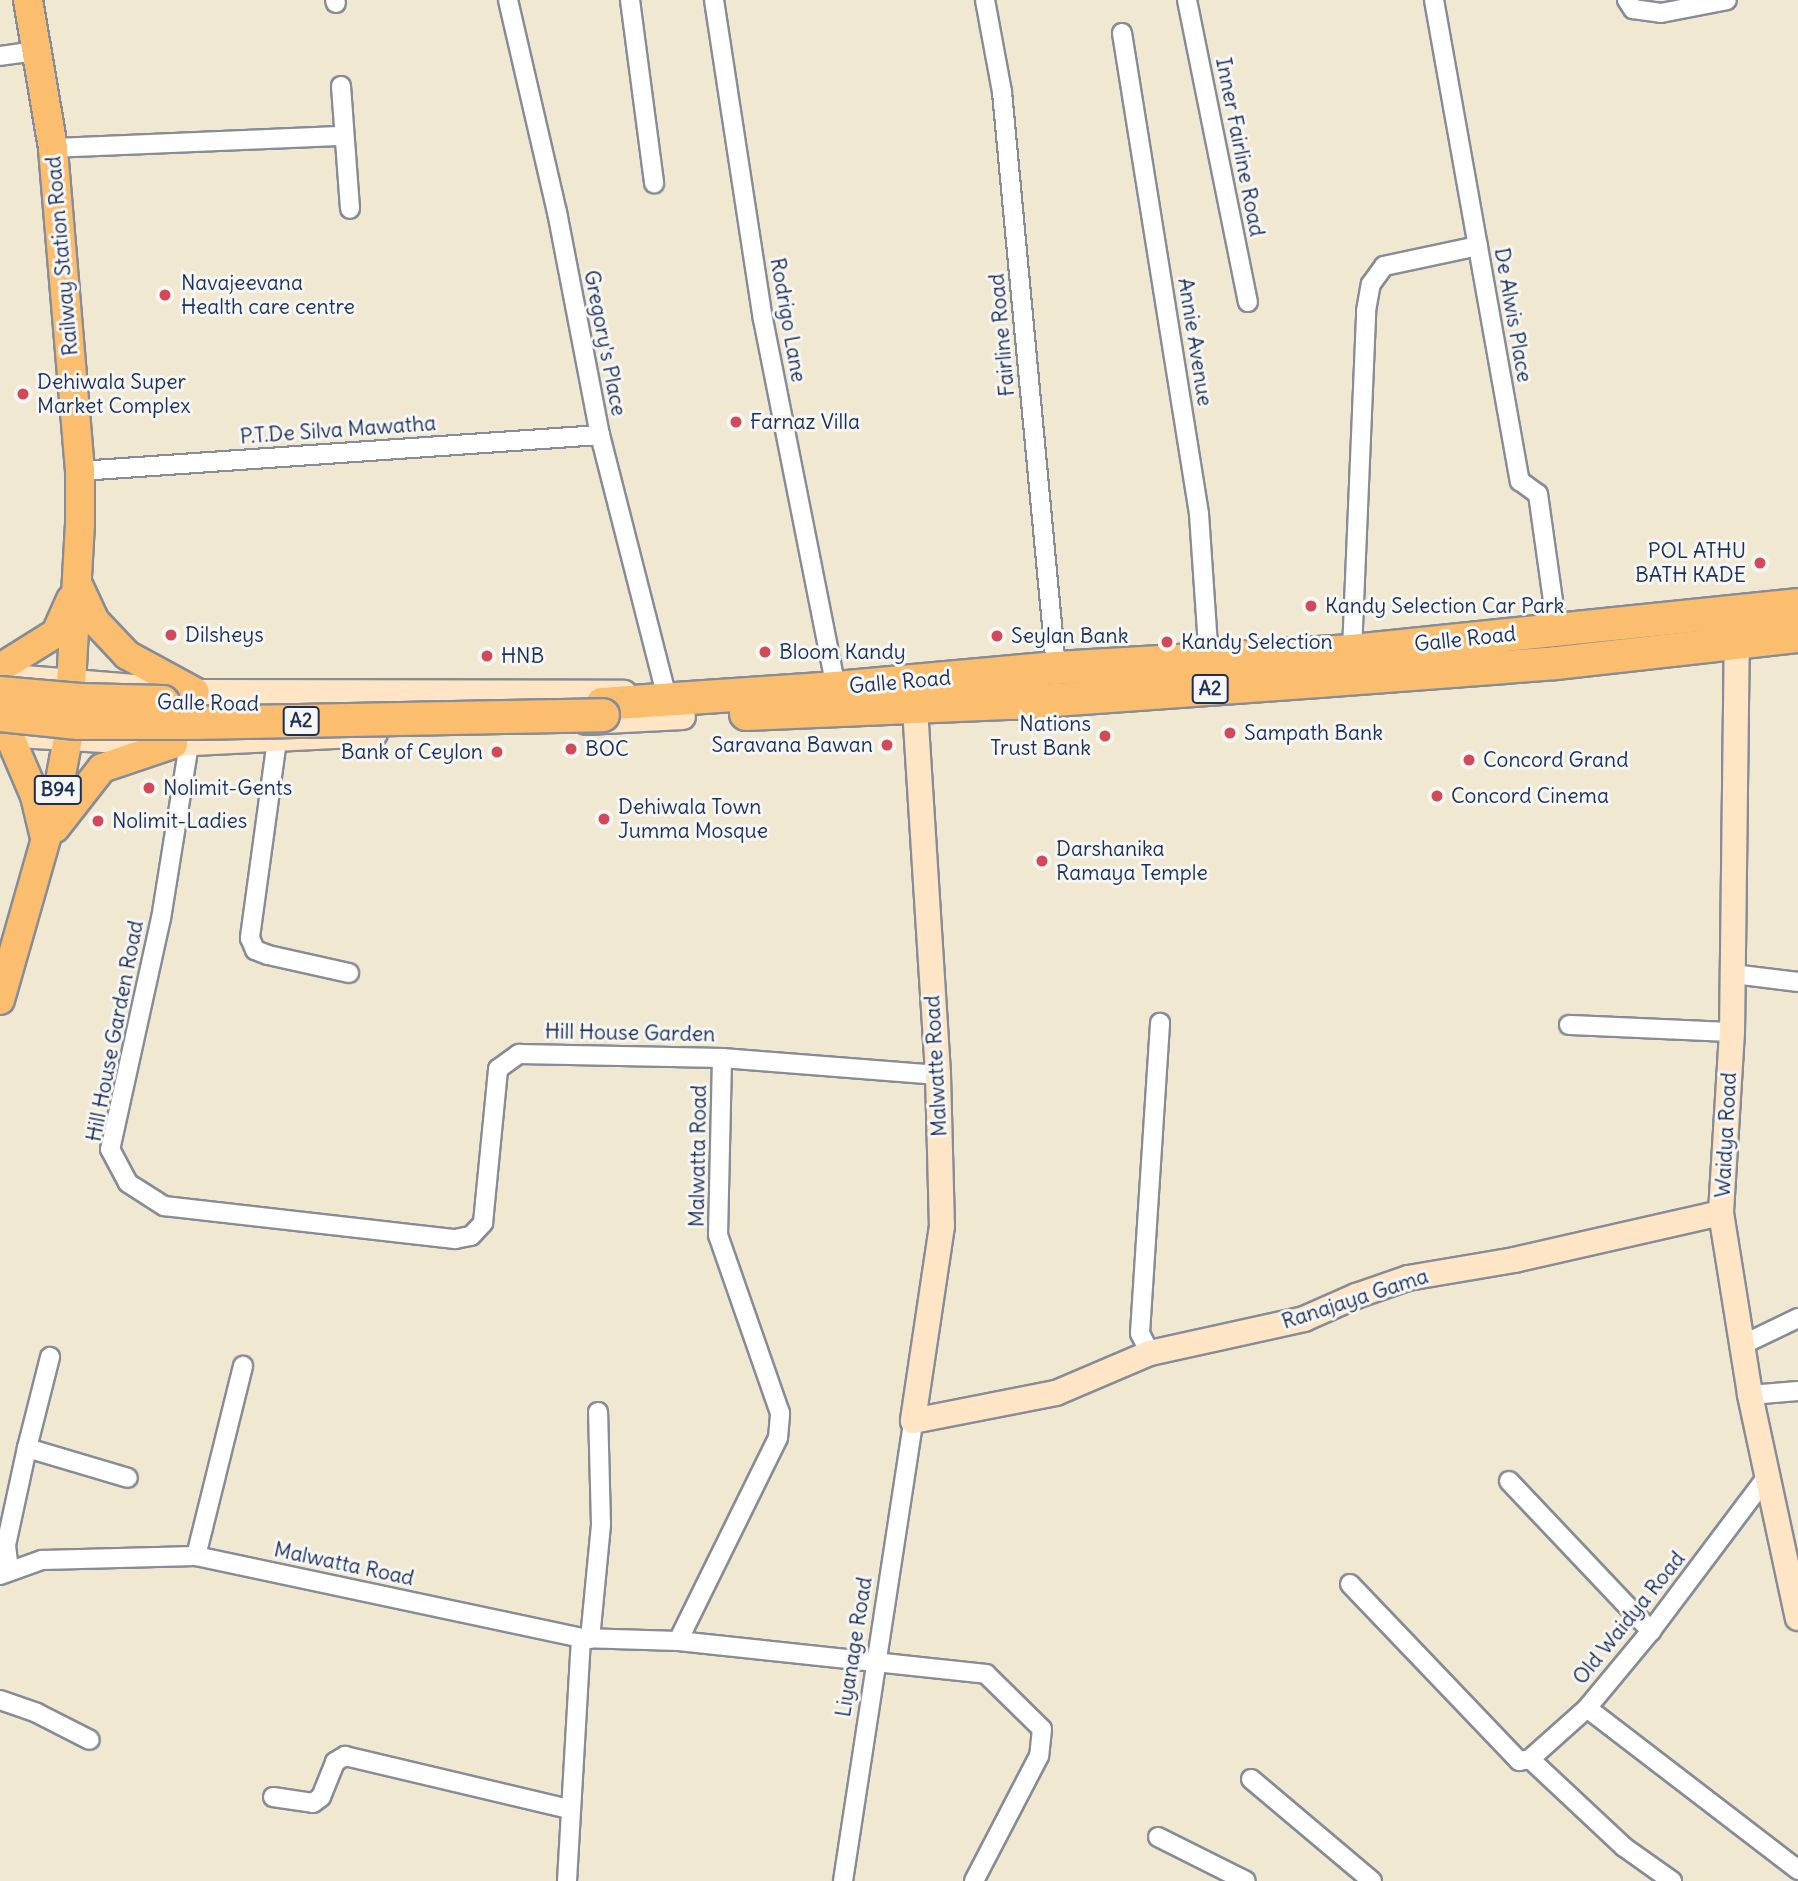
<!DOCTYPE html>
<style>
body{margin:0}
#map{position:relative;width:1798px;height:1881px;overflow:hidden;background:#f0e8d1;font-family:Delius,sans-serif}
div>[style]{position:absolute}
.roads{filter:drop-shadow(2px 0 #868c98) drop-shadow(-2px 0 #868c98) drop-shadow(0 2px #868c98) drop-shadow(0 -2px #868c98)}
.street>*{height:18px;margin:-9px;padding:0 9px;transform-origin:9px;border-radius:9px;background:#fff}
.secondary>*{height:24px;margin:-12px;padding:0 12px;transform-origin:12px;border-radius:12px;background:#fde5c5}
.primary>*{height:28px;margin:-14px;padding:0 14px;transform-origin:14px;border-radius:14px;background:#fbbd6e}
.highway>*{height:32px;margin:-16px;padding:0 16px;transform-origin:16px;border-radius:16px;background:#fbbd6e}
.bridges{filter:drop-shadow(2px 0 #868c98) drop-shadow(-2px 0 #868c98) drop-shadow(0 2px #868c98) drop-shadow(0 -2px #868c98)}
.highway-bridge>*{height:32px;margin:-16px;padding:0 16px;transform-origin:16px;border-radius:16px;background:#fbbd6e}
.dots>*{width:19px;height:19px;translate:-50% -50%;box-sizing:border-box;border:4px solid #f6f6f2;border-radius:50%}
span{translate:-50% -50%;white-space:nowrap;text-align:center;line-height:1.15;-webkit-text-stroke:6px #f6f6f2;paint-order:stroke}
.shield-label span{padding:2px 5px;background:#f6f6f2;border:2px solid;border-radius:5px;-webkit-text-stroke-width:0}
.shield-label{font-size:19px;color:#1b2f5e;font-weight:700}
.street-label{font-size:21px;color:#1b2f5e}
.poi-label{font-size:21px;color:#1b2f5e}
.left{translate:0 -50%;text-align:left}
.right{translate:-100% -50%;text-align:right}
</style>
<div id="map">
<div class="roads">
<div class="street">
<i style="left:335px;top:0;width:3px;rotate:72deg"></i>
<i style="left:508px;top:0;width:218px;rotate:77deg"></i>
<i style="left:557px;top:212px;width:227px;rotate:79.1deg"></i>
<i style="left:600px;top:435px;width:266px;rotate:75.7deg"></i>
<i style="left:630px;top:0;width:185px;rotate:82.5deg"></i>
<i style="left:714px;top:0;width:323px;rotate:81.3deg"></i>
<i style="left:763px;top:319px;width:376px;rotate:78.8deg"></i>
<i style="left:985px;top:0;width:94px;rotate:79.5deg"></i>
<i style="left:1002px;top:92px;width:579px;rotate:84.64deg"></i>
<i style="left:1187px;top:0;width:308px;rotate:78.6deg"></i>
<i style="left:1434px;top:0;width:489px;rotate:79.9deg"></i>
<i style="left:1520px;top:481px;width:22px;rotate:36deg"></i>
<i style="left:1538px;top:494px;width:137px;rotate:82deg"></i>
<i style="left:1627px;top:0;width:11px;rotate:56deg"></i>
<i style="left:1633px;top:9px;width:28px;rotate:8deg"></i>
<i style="left:1661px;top:13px;width:67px;rotate:-11.1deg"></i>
<i style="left:1122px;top:33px;width:487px;rotate:80.9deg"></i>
<i style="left:1199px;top:514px;width:145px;rotate:86.1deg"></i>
<i style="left:0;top:56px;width:36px;rotate:-8deg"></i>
<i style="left:341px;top:86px;width:123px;rotate:85.8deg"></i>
<i style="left:53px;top:148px;width:289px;rotate:-2.4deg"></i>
<i style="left:80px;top:471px;width:521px;rotate:-3.96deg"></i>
<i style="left:1352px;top:651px;width:340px;rotate:-87.6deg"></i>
<i style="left:1366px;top:311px;width:27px;rotate:-80deg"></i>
<i style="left:1371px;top:284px;width:22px;rotate:-54deg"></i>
<i style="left:1384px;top:266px;width:96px;rotate:-12deg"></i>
<i style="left:277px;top:740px;width:200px;rotate:97.8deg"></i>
<i style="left:250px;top:938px;width:13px;rotate:67deg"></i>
<i style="left:255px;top:950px;width:14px;rotate:21deg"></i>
<i style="left:268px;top:955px;width:83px;rotate:12.5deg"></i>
<i style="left:189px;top:744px;width:176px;rotate:99.1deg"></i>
<i style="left:161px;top:918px;width:237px;rotate:102.4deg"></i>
<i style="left:110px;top:1149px;width:38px;rotate:62deg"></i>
<i style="left:128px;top:1183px;width:43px;rotate:32.6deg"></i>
<i style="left:164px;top:1206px;width:293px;rotate:6.5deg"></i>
<i style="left:455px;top:1239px;width:16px;rotate:-11deg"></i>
<i style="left:471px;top:1236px;width:18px;rotate:-47deg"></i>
<i style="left:483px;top:1223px;width:155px;rotate:-84.4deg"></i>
<i style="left:498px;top:1069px;width:26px;rotate:-36deg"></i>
<i style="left:519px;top:1054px;width:203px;rotate:1.1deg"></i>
<i style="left:722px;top:1058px;width:217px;rotate:4.5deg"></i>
<i style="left:1733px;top:974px;width:65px;rotate:7deg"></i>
<i style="left:1569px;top:1025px;width:163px;rotate:2.5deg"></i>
<i style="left:1742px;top:1345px;width:62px;rotate:-25.7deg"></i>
<i style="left:1150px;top:1353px;width:22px;rotate:-117deg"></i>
<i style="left:1140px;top:1333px;width:311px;rotate:-86.3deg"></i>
<i style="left:1750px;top:1395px;width:48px;rotate:-4.8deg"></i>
<i style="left:27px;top:1448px;width:94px;rotate:-75.8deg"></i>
<i style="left:1509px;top:1481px;width:207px;rotate:46.6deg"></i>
<i style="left:196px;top:1556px;width:196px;rotate:-76.1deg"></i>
<i style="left:9px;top:1570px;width:25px;rotate:-97deg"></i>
<i style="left:6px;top:1545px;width:99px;rotate:-77.8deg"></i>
<i style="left:27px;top:1448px;width:105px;rotate:16.5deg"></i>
<i style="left:0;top:1575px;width:45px;rotate:-19.7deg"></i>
<i style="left:42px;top:1560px;width:154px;rotate:-1.5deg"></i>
<i style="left:196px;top:1556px;width:394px;rotate:12deg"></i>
<i style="left:581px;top:1638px;width:97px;rotate:1.8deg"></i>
<i style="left:678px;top:1641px;width:310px;rotate:6.1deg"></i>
<i style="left:986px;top:1674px;width:78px;rotate:44.5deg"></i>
<i style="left:1042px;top:1729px;width:27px;rotate:96deg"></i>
<i style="left:1039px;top:1756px;width:141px;rotate:117.5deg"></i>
<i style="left:1350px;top:1584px;width:245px;rotate:46.3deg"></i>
<i style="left:1519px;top:1761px;width:11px;rotate:-10deg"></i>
<i style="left:1530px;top:1759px;width:76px;rotate:-41.8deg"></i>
<i style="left:1587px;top:1708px;width:100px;rotate:-50.3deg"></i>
<i style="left:1651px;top:1631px;width:191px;rotate:-53.1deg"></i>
<i style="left:590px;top:1639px;width:116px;rotate:-84.5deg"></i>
<i style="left:601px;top:1524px;width:112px;rotate:-91.5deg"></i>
<i style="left:678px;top:1641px;width:226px;rotate:-63.8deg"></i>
<i style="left:778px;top:1438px;width:25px;rotate:-85deg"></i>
<i style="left:780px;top:1413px;width:188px;rotate:-109.2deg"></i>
<i style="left:718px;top:1235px;width:177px;rotate:-88.7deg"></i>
<i style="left:0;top:1700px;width:39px;rotate:19deg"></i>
<i style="left:37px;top:1713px;width:59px;rotate:27deg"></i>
<i style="left:1587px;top:1708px;width:266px;rotate:37.5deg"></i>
<i style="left:1530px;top:1759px;width:129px;rotate:43.1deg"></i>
<i style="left:1624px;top:1847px;width:59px;rotate:35.3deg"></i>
<i style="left:1251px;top:1779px;width:158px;rotate:40.1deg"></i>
<i style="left:273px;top:1797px;width:40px;rotate:8.5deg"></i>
<i style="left:313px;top:1803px;width:10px;rotate:-37deg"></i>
<i style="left:321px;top:1797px;width:38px;rotate:-68deg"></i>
<i style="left:335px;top:1762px;width:12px;rotate:-31deg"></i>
<i style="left:345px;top:1756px;width:230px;rotate:13.3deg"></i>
<i style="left:1158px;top:1837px;width:98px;rotate:26.6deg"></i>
<i style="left:567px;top:1881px;width:243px;rotate:-86.7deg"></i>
<i style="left:843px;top:1881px;width:465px;rotate:-81.3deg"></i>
</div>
<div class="secondary">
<i style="left:1737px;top:625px;width:407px;rotate:90.7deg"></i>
<i style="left:1732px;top:1032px;width:181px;rotate:93.5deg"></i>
<i style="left:1721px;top:1213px;width:184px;rotate:80.9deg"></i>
<i style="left:1750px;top:1395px;width:228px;rotate:77.9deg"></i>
<i style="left:0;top:676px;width:196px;rotate:4.7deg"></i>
<i style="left:195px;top:692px;width:429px;rotate:0.1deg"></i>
<i style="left:915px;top:708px;width:368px;rotate:86.4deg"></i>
<i style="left:938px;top:1075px;width:151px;rotate:88.5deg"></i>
<i style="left:942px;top:1226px;width:197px;rotate:98.5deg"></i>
<i style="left:913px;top:1421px;width:146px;rotate:-11.1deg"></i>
<i style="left:1056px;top:1393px;width:102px;rotate:-23.1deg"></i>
<i style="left:1150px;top:1353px;width:158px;rotate:-12.4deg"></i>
<i style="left:1304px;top:1319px;width:57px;rotate:-23.9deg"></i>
<i style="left:1356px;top:1296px;width:55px;rotate:-19.1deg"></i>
<i style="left:1408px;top:1278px;width:108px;rotate:-9.6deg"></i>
<i style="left:1514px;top:1260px;width:212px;rotate:-12.8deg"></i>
<i style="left:586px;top:722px;width:97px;rotate:-3deg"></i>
<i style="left:0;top:734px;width:173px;rotate:3.3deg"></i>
<i style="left:173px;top:744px;width:202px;rotate:-2.8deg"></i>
</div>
<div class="primary">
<i style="left:79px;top:587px;width:38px;rotate:65deg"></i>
<i style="left:95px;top:621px;width:47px;rotate:46.7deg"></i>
<i style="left:127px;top:655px;width:77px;rotate:28.6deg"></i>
<i style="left:0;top:668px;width:66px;rotate:-32deg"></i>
<i style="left:56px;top:633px;width:37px;rotate:-66deg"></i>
<i style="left:9px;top:735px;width:66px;rotate:66.9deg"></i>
<i style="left:35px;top:796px;width:43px;rotate:76.6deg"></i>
<i style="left:55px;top:828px;width:76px;rotate:-51.9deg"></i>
<i style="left:102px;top:768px;width:75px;rotate:-18.7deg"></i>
<i style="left:0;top:1000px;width:201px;rotate:-74.1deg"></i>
<i style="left:55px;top:807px;width:70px;rotate:-79.3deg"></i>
<i style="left:68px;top:738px;width:214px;rotate:-86.8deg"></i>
<i style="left:80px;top:524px;width:53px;rotate:-90deg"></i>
<i style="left:80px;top:471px;width:324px;rotate:-94.8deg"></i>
<i style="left:53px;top:148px;width:150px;rotate:-99.6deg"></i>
</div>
<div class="highway">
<i style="left:602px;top:704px;width:235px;rotate:-3.9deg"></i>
<i style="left:836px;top:688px;width:221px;rotate:-5.2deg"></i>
<i style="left:1056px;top:668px;width:296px;rotate:-3.3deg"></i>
<i style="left:1352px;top:651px;width:448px;rotate:-5.9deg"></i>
<i style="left:746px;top:714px;width:267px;rotate:-2.4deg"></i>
<i style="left:1013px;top:703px;width:307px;rotate:-4.1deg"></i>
<i style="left:1319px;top:681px;width:238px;rotate:-4.3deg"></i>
<i style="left:1556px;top:663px;width:244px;rotate:-6.4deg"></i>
</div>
</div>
<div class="bridges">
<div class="highway-bridge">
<i style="left:0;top:693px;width:80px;rotate:5deg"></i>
<i style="left:80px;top:700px;width:83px;rotate:1.4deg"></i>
<i style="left:0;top:715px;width:78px;rotate:5.9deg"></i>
<i style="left:78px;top:723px;width:116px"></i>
<i style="left:194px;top:723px;width:409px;rotate:-1.1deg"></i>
</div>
</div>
<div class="dots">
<i style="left:165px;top:295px;background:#d1495b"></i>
<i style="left:23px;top:394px;background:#d1495b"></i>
<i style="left:736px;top:422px;background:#d1495b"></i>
<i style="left:1760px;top:563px;background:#d1495b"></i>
<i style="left:1311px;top:606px;background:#d1495b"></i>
<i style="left:171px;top:635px;background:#d1495b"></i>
<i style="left:997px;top:636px;background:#d1495b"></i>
<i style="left:1167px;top:642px;background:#d1495b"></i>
<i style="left:765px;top:652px;background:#d1495b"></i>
<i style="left:487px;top:656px;background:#d1495b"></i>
<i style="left:1230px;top:733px;background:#d1495b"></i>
<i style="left:1105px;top:736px;background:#d1495b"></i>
<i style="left:887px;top:745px;background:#d1495b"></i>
<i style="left:571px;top:749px;background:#d1495b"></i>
<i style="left:497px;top:752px;background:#d1495b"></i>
<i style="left:1469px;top:760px;background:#d1495b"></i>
<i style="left:149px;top:788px;background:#d1495b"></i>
<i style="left:1437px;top:796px;background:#d1495b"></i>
<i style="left:604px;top:819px;background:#d1495b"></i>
<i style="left:98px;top:821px;background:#d1495b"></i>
<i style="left:1042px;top:861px;background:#d1495b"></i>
</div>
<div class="shield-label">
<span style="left:1210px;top:689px">A2</span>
<span style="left:301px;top:721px">A2</span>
<span style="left:58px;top:790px">B94</span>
</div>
<div class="street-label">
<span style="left:1240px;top:147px;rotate:79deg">Inner Fairline Road</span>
<span style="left:62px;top:256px;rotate:-95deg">Railway Station Road</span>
<span style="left:1513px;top:315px;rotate:80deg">De Alwis Place</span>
<span style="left:788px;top:320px;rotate:80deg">Rodrigo Lane</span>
<span style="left:1002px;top:335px;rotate:-95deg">Fairline Road</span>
<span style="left:1195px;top:342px;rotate:81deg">Annie Avenue</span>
<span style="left:605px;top:343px;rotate:79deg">Gregory's Place</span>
<span style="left:338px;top:430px;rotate:-4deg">P.T.De Silva Mawatha</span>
<span style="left:1465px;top:639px;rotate:-6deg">Galle Road</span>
<span style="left:900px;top:682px;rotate:-5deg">Galle Road</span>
<span style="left:208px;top:703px;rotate:1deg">Galle Road</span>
<span style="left:115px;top:1031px;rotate:-79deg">Hill House Garden Road</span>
<span style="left:630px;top:1033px;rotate:1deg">Hill House Garden</span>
<span style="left:936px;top:1066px;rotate:-93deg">Malwatte Road</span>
<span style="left:1726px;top:1135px;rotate:-87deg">Waidya Road</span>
<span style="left:698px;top:1156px;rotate:-89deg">Malwatta Road</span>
<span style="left:1355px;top:1299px;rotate:-18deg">Ranajaya Gama</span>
<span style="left:344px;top:1564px;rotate:12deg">Malwatta Road</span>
<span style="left:1629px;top:1618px;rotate:-51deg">Old Waidya Road</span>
<span style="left:854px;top:1647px;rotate:-81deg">Liyanage Road</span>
</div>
<div class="poi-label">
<span class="left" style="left:181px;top:295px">Navajeevana<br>Health care centre</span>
<span class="left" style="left:37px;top:394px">Dehiwala Super<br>Market Complex</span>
<span class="left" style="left:750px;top:422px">Farnaz Villa</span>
<span class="right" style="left:1746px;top:563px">POL ATHU<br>BATH KADE</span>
<span class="left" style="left:1325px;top:606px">Kandy Selection Car Park</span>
<span class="left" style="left:185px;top:635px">Dilsheys</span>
<span class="left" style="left:1011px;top:636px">Seylan Bank</span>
<span class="left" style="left:1181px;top:642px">Kandy Selection</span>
<span class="left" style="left:779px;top:652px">Bloom Kandy</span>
<span class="left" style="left:501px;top:656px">HNB</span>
<span class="right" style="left:1091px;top:736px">Nations<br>Trust Bank</span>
<span class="left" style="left:1244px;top:733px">Sampath Bank</span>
<span class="right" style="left:873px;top:745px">Saravana Bawan</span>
<span class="left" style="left:585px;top:749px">BOC</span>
<span class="right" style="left:483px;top:752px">Bank of Ceylon</span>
<span class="left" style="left:1483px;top:760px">Concord Grand</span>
<span class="left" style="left:163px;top:788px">Nolimit-Gents</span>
<span class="left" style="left:1451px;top:796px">Concord Cinema</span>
<span class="left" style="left:618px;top:819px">Dehiwala Town<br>Jumma Mosque</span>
<span class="left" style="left:112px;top:821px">Nolimit-Ladies</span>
<span class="left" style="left:1056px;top:861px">Darshanika<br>Ramaya Temple</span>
</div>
</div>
